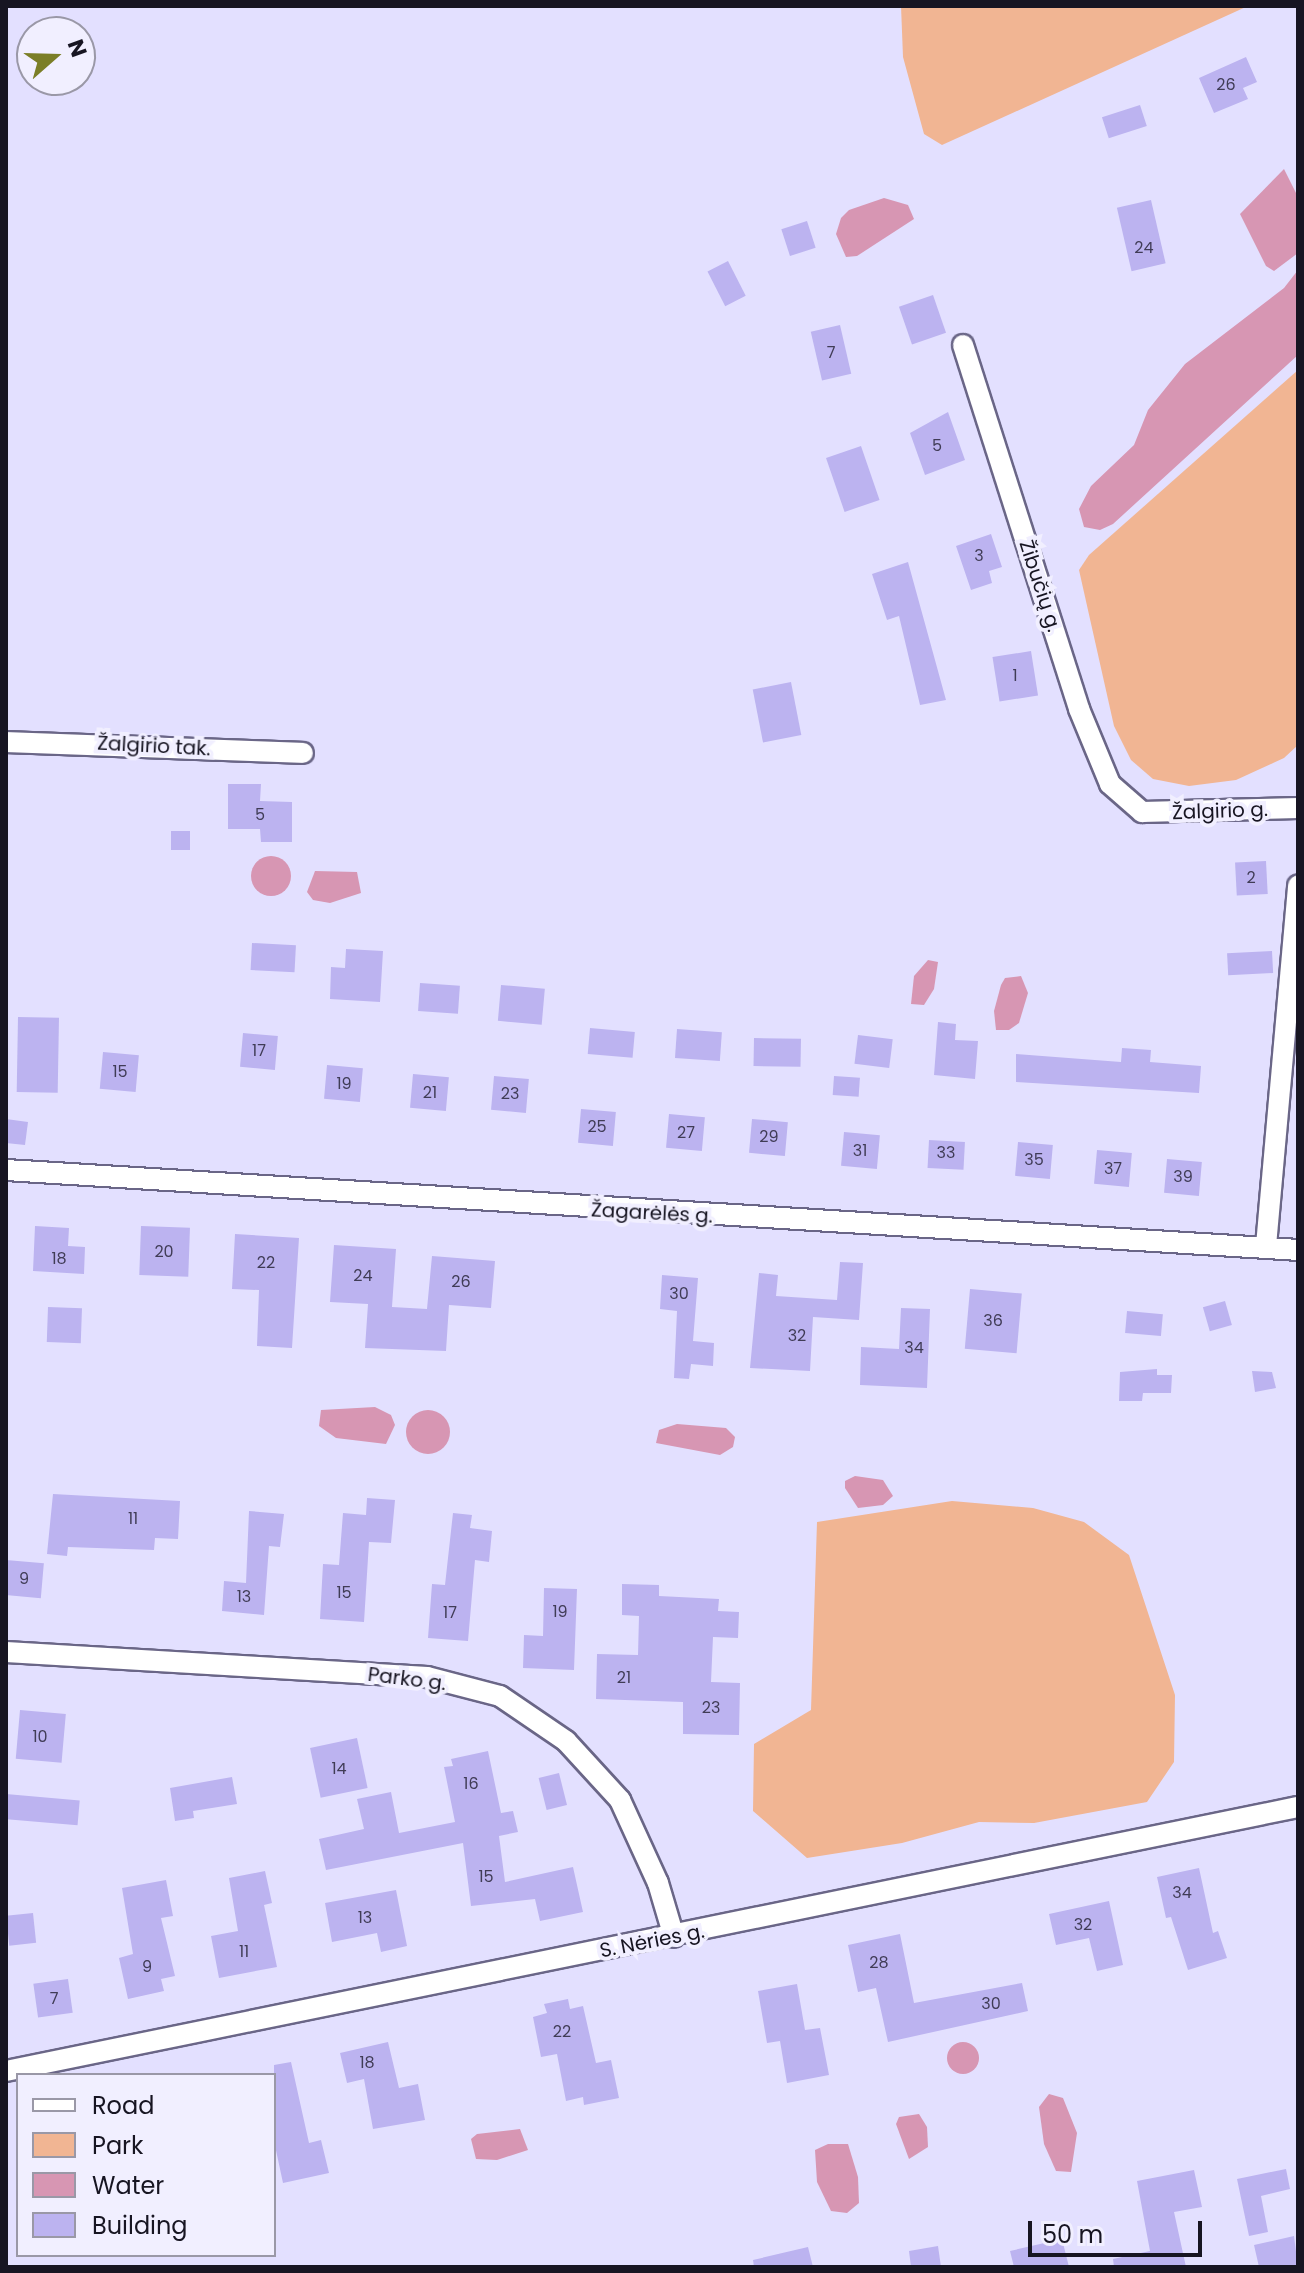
<!DOCTYPE html>
<meta charset="utf-8">
<style>
body{margin:0}
#map{position:relative;width:1304px;height:2273px;overflow:hidden;background:#e3e0ff;font-family:Poppins,sans-serif}
div>[style]{position:absolute}
.green>*{inset:0;background:#f1b593}
.water>*{inset:0;background:#d796b3}
.round{border-radius:50%}
.building>*{inset:0;background:#bcb3f0;transform-origin:0 0}
.roads{filter:drop-shadow(2px 0 #6a6687) drop-shadow(-2px 0 #6a6687) drop-shadow(0 2px #6a6687) drop-shadow(0 -2px #6a6687)}
.minor>*{height:20px;margin:-10px;padding:0 10px;transform-origin:10px;border-radius:10px;background:#fff}
span{translate:-50% -50%;white-space:nowrap;text-align:center;line-height:1.15;-webkit-text-stroke:8px #f1efff;paint-order:stroke}
.number-label{font-size:16px;color:#403c56}
.number-label span{-webkit-text-stroke-width:0}
.street-label{font-size:20px;color:#171522}
.frame{position:absolute;inset:0;border:8px solid #171522;pointer-events:none}
.legend{position:absolute;left:16px;top:2073px;width:260px;height:184px;box-sizing:border-box;background:#f1efff;border:2px solid #9a98a7;margin:0;padding:10px 14px;list-style:none;font-size:24px;color:#171522}
.legend li{display:flex;align-items:center;gap:16px;height:40px}
.legend b{width:40px;border:2px solid #9a98a7}
.north{position:absolute;left:16px;top:16px;width:80px;height:80px;box-sizing:border-box;background:#f1efff;border:2px solid #9a98a7;border-radius:50%;rotate:70deg;font-size:22px;font-weight:700;line-height:32px;text-align:center;color:#171522}
.north::after{content:'';display:block;margin:auto;width:28px;height:36px;background:#7b7e27;clip-path:polygon(50% 0,100% 100%,50% 72%,0 100%)}
.scale{position:absolute;left:1028px;top:2221px;width:174px;height:36px;box-sizing:border-box;border:4px solid #171522;border-top:0;padding-left:10px;font-size:24px;line-height:28px;white-space:nowrap;color:#171522;-webkit-text-stroke:6px #f1efff;paint-order:stroke}
</style>
<div id="map">
<div class="green">
<i style="clip-path:polygon(901px 6px,1248px 6px,942px 145px,924px 134px,903px 57px)"></i>
<i style="clip-path:polygon(1298px 370px,1298px 745px,1284px 758px,1236px 780px,1189px 786px,1153px 779px,1131px 760px,1114px 726px,1079px 570px,1089px 555px)"></i>
<i style="clip-path:polygon(952px 1501px,1033px 1508px,1084px 1522px,1129px 1555px,1175px 1695px,1174px 1762px,1147px 1802px,1034px 1823px,979px 1822px,902px 1843px,807px 1858px,753px 1811px,754px 1744px,811px 1710px,817px 1522px)"></i>
</div>
<div class="water">
<i style="clip-path:polygon(1284px 169px,1298px 197px,1298px 253px,1274px 271px,1266px 266px,1240px 214px)"></i>
<i style="clip-path:polygon(884px 198px,908px 205px,914px 219px,857px 256px,846px 257px,836px 234px,841px 218px,849px 210px)"></i>
<i style="clip-path:polygon(1298px 270px,1298px 355px,1113px 524px,1100px 530px,1084px 527px,1079px 509px,1091px 486px,1134px 445px,1148px 410px,1185px 364px,1284px 288px)"></i>
<i class="round" style="left:251px;top:856px;width:40px;height:40px"></i>
<i style="clip-path:polygon(315px 871px,357px 872px,361px 893px,330px 903px,313px 900px,307px 892px)"></i>
<i style="clip-path:polygon(928px 960px,938px 962px,934px 989px,924px 1005px,911px 1004px,914px 976px)"></i>
<i style="clip-path:polygon(1021px 976px,1028px 993px,1019px 1023px,1009px 1030px,996px 1030px,994px 1011px,1001px 985px,1005px 978px)"></i>
<i style="clip-path:polygon(375px 1407px,391px 1415px,395px 1425px,386px 1444px,336px 1438px,319px 1426px,321px 1410px)"></i>
<i class="round" style="left:406px;top:1410px;width:44px;height:44px"></i>
<i style="clip-path:polygon(677px 1424px,726px 1428px,735px 1437px,733px 1447px,720px 1455px,656px 1443px,659px 1430px)"></i>
<i style="clip-path:polygon(855px 1476px,883px 1480px,893px 1496px,883px 1505px,858px 1508px,845px 1488px,845px 1481px)"></i>
<i class="round" style="left:947px;top:2042px;width:32px;height:32px"></i>
<i style="clip-path:polygon(1049px 2094px,1063px 2098px,1077px 2133px,1071px 2172px,1056px 2171px,1044px 2144px,1039px 2107px)"></i>
<i style="clip-path:polygon(919px 2114px,927px 2127px,928px 2147px,909px 2159px,896px 2124px,899px 2117px)"></i>
<i style="clip-path:polygon(520px 2129px,528px 2150px,497px 2160px,476px 2159px,471px 2139px,477px 2134px)"></i>
<i style="clip-path:polygon(828px 2144px,848px 2144px,858px 2177px,859px 2203px,847px 2213px,831px 2211px,817px 2182px,815px 2150px)"></i>
</div>
<div class="building">
<i style="clip-path:polygon(1246px 57px,1257px 82px,1243px 88px,1248px 99px,1214px 113px,1199px 78px)"></i>
<i style="left:1140px;top:105px;width:22px;height:40px;rotate:72deg"></i>
<i style="left:1151px;top:200px;width:65px;height:35px;rotate:77deg"></i>
<i style="left:807px;top:221px;width:28px;height:27px;rotate:72deg"></i>
<i style="left:728px;top:261px;width:39px;height:23px;rotate:63deg"></i>
<i style="left:933px;top:295px;width:40px;height:36px;rotate:71deg"></i>
<i style="left:840px;top:325px;width:50px;height:30px;rotate:77deg"></i>
<i style="clip-path:polygon(948px 412px,965px 460px,925px 475px,910px 433px)"></i>
<i style="left:861px;top:446px;width:57px;height:37px;rotate:71deg"></i>
<i style="clip-path:polygon(991px 534px,1002px 567px,989px 571px,992px 583px,971px 590px,956px 546px)"></i>
<i style="clip-path:polygon(908px 562px,946px 700px,920px 705px,899px 616px,887px 620px,872px 574px)"></i>
<i style="left:1031px;top:651px;width:45px;height:39px;rotate:81deg"></i>
<i style="left:791px;top:682px;width:54px;height:39px;rotate:79deg"></i>
<i style="clip-path:polygon(228px 784px,261px 784px,260px 801px,292px 802px,292px 842px,261px 842px,260px 829px,228px 829px)"></i>
<i style="left:171px;top:831px;width:19px;height:19px"></i>
<i style="left:1266px;top:861px;width:33px;height:31px;rotate:87deg"></i>
<i style="left:252px;top:943px;width:44px;height:27px;rotate:3deg"></i>
<i style="clip-path:polygon(346px 949px,383px 951px,380px 1002px,330px 999px,331px 967px,345px 968px)"></i>
<i style="left:1272px;top:951px;width:22px;height:45px;rotate:87deg"></i>
<i style="left:420px;top:983px;width:40px;height:28px;rotate:4deg"></i>
<i style="left:501px;top:985px;width:44px;height:36px;rotate:5deg"></i>
<i style="left:18px;top:1017px;width:41px;height:75px;rotate:1deg"></i>
<i style="clip-path:polygon(938px 1022px,956px 1024px,955px 1040px,978px 1041px,975px 1079px,934px 1075px)"></i>
<i style="left:590px;top:1028px;width:45px;height:26px;rotate:5deg"></i>
<i style="left:677px;top:1029px;width:45px;height:29px;rotate:4deg"></i>
<i style="left:243px;top:1033px;width:35px;height:34px;rotate:5deg"></i>
<i style="left:858px;top:1035px;width:35px;height:29px;rotate:7deg"></i>
<i style="left:754px;top:1038px;width:47px;height:28px;rotate:1deg"></i>
<i style="clip-path:polygon(1122px 1048px,1151px 1050px,1150px 1062px,1201px 1066px,1199px 1093px,1016px 1082px,1016px 1054px,1121px 1062px)"></i>
<i style="left:103px;top:1052px;width:36px;height:37px;rotate:5deg"></i>
<i style="left:327px;top:1065px;width:36px;height:34px;rotate:5deg"></i>
<i style="left:413px;top:1074px;width:36px;height:34px;rotate:5deg"></i>
<i style="left:494px;top:1076px;width:35px;height:34px;rotate:5deg"></i>
<i style="left:834px;top:1076px;width:26px;height:19px;rotate:4deg"></i>
<i style="left:581px;top:1109px;width:35px;height:34px;rotate:5deg"></i>
<i style="left:669px;top:1114px;width:36px;height:34px;rotate:5deg"></i>
<i style="clip-path:polygon(6px 1119px,28px 1122px,25px 1145px,6px 1143px)"></i>
<i style="left:752px;top:1119px;width:36px;height:34px;rotate:5deg"></i>
<i style="left:844px;top:1132px;width:36px;height:34px;rotate:5deg"></i>
<i style="left:929px;top:1140px;width:36px;height:28px;rotate:3deg"></i>
<i style="left:1018px;top:1142px;width:35px;height:34px;rotate:5deg"></i>
<i style="left:1097px;top:1150px;width:35px;height:34px;rotate:5deg"></i>
<i style="left:1167px;top:1159px;width:35px;height:34px;rotate:5deg"></i>
<i style="clip-path:polygon(35px 1226px,69px 1228px,68px 1246px,85px 1247px,84px 1274px,33px 1271px)"></i>
<i style="left:141px;top:1226px;width:49px;height:49px;rotate:2deg"></i>
<i style="clip-path:polygon(235px 1234px,299px 1238px,292px 1348px,257px 1346px,259px 1290px,232px 1289px)"></i>
<i style="clip-path:polygon(334px 1245px,396px 1249px,392px 1307px,427px 1309px,432px 1256px,495px 1261px,491px 1308px,449px 1305px,446px 1351px,365px 1348px,368px 1304px,330px 1302px)"></i>
<i style="clip-path:polygon(840px 1262px,863px 1263px,859px 1320px,813px 1317px,810px 1371px,750px 1368px,759px 1273px,778px 1275px,776px 1296px,837px 1300px)"></i>
<i style="clip-path:polygon(662px 1275px,698px 1278px,693px 1341px,714px 1343px,713px 1366px,691px 1364px,689px 1379px,674px 1378px,677px 1311px,660px 1309px)"></i>
<i style="left:970px;top:1289px;width:52px;height:60px;rotate:5deg"></i>
<i style="left:1225px;top:1301px;width:25px;height:23px;rotate:74deg"></i>
<i style="left:48px;top:1307px;width:34px;height:35px;rotate:2deg"></i>
<i style="clip-path:polygon(901px 1308px,930px 1309px,927px 1388px,860px 1385px,861px 1347px,899px 1349px)"></i>
<i style="left:1127px;top:1311px;width:36px;height:22px;rotate:5deg"></i>
<i style="clip-path:polygon(1157px 1369px,1157px 1375px,1172px 1375px,1171px 1393px,1143px 1393px,1142px 1401px,1119px 1401px,1120px 1372px)"></i>
<i style="clip-path:polygon(1252px 1371px,1272px 1372px,1276px 1388px,1255px 1392px)"></i>
<i style="clip-path:polygon(53px 1494px,180px 1501px,178px 1539px,155px 1538px,154px 1550px,68px 1547px,67px 1556px,47px 1554px)"></i>
<i style="clip-path:polygon(367px 1498px,395px 1500px,391px 1543px,369px 1542px,364px 1622px,320px 1619px,323px 1564px,339px 1565px,343px 1513px,366px 1515px)"></i>
<i style="clip-path:polygon(249px 1511px,284px 1514px,280px 1547px,269px 1546px,264px 1615px,222px 1611px,224px 1581px,246px 1583px)"></i>
<i style="clip-path:polygon(453px 1513px,472px 1515px,470px 1528px,492px 1531px,489px 1562px,475px 1560px,468px 1641px,428px 1638px,432px 1584px,445px 1585px)"></i>
<i style="left:6px;top:1560px;width:38px;height:35px;rotate:5deg"></i>
<i style="clip-path:polygon(622px 1584px,659px 1585px,659px 1596px,719px 1599px,718px 1611px,739px 1612px,738px 1638px,713px 1637px,711px 1682px,740px 1683px,739px 1735px,683px 1734px,683px 1702px,596px 1699px,597px 1654px,638px 1655px,639px 1616px,622px 1615px)"></i>
<i style="clip-path:polygon(544px 1588px,577px 1589px,574px 1670px,523px 1668px,524px 1635px,543px 1636px)"></i>
<i style="left:20px;top:1710px;width:46px;height:49px;rotate:5deg"></i>
<i style="left:357px;top:1738px;width:51px;height:48px;rotate:78deg"></i>
<i style="clip-path:polygon(488px 1751px,501px 1813px,513px 1811px,518px 1832px,499px 1836px,505px 1882px,573px 1867px,583px 1912px,540px 1921px,535px 1899px,471px 1906px,463px 1843px,326px 1870px,319px 1839px,364px 1829px,357px 1799px,391px 1792px,399px 1833px,455px 1822px,444px 1767px,453px 1766px,451px 1759px)"></i>
<i style="left:559px;top:1773px;width:33px;height:21px;rotate:76deg"></i>
<i style="clip-path:polygon(232px 1777px,237px 1804px,193px 1811px,194px 1818px,175px 1821px,170px 1788px)"></i>
<i style="left:6px;top:1794px;width:74px;height:25px;rotate:5deg"></i>
<i style="clip-path:polygon(1199px 1868px,1213px 1933px,1218px 1931px,1227px 1958px,1188px 1970px,1171px 1917px,1166px 1918px,1157px 1877px)"></i>
<i style="clip-path:polygon(265px 1871px,272px 1903px,264px 1905px,277px 1967px,219px 1978px,211px 1936px,238px 1931px,229px 1878px)"></i>
<i style="clip-path:polygon(166px 1880px,173px 1916px,161px 1918px,175px 1976px,161px 1979px,164px 1991px,128px 1999px,119px 1958px,133px 1954px,122px 1888px)"></i>
<i style="clip-path:polygon(396px 1890px,407px 1946px,381px 1952px,377px 1933px,332px 1942px,325px 1903px)"></i>
<i style="clip-path:polygon(1109px 1901px,1123px 1965px,1097px 1971px,1089px 1938px,1056px 1945px,1049px 1914px)"></i>
<i style="left:33px;top:1913px;width:30px;height:27px;rotate:84deg"></i>
<i style="clip-path:polygon(900px 1934px,914px 2003px,1022px 1983px,1028px 2011px,888px 2042px,876px 1988px,858px 1992px,848px 1945px)"></i>
<i style="left:68px;top:1979px;width:34px;height:35px;rotate:82deg"></i>
<i style="clip-path:polygon(797px 1984px,805px 2030px,820px 2028px,829px 2075px,787px 2083px,780px 2041px,767px 2043px,758px 1991px)"></i>
<i style="clip-path:polygon(568px 1999px,570px 2009px,583px 2006px,596px 2063px,611px 2060px,619px 2098px,584px 2105px,583px 2097px,566px 2101px,557px 2054px,541px 2057px,533px 2017px,547px 2013px,544px 2004px)"></i>
<i style="clip-path:polygon(388px 2042px,399px 2088px,418px 2084px,425px 2120px,373px 2129px,364px 2079px,347px 2083px,340px 2053px)"></i>
<i style="clip-path:polygon(291px 2062px,309px 2143px,321px 2140px,329px 2173px,283px 2183px,274px 2141px,274px 2065px)"></i>
<i style="clip-path:polygon(1286px 2169px,1290px 2189px,1261px 2196px,1268px 2232px,1249px 2236px,1237px 2179px)"></i>
<i style="clip-path:polygon(1194px 2170px,1202px 2207px,1174px 2212px,1186px 2267px,1114px 2267px,1113px 2259px,1150px 2251px,1137px 2181px)"></i>
<i style="clip-path:polygon(1294px 2236px,1298px 2267px,1259px 2267px,1254px 2245px)"></i>
<i style="clip-path:polygon(1062px 2239px,1069px 2267px,1014px 2267px,1010px 2251px)"></i>
<i style="clip-path:polygon(938px 2246px,941px 2267px,911px 2267px,909px 2251px)"></i>
<i style="clip-path:polygon(808px 2247px,813px 2267px,754px 2267px,753px 2260px)"></i>
</div>
<div class="roads">
<div class="minor">
<i style="left:963px;top:345px;width:382px;rotate:72.3deg"></i>
<i style="left:1079px;top:709px;width:81px;rotate:67.5deg"></i>
<i style="left:1110px;top:784px;width:43px;rotate:41.2deg"></i>
<i style="left:1142px;top:812px;width:156px;rotate:-1.5deg"></i>
<i style="left:6px;top:742px;width:297px;rotate:2.1deg"></i>
<i style="left:6px;top:1170px;width:1294px;rotate:3.54deg"></i>
<i style="left:1266px;top:1246px;width:362px;rotate:-84.9deg"></i>
<i style="left:6px;top:1652px;width:422px;rotate:3.4deg"></i>
<i style="left:427px;top:1677px;width:75px;rotate:14.6deg"></i>
<i style="left:500px;top:1696px;width:80px;rotate:34.3deg"></i>
<i style="left:566px;top:1741px;width:80px;rotate:47.5deg"></i>
<i style="left:620px;top:1800px;width:91px;rotate:65.4deg"></i>
<i style="left:658px;top:1883px;width:56px;rotate:73.5deg"></i>
<i style="left:6px;top:2071px;width:1319px;rotate:-11.55deg"></i>
</div>
</div>
<div class="number-label">
<span style="left:1226px;top:85px">26</span>
<span style="left:1144px;top:248px">24</span>
<span style="left:831px;top:353px">7</span>
<span style="left:937px;top:446px">5</span>
<span style="left:979px;top:556px">3</span>
<span style="left:1015px;top:676px">1</span>
<span style="left:260px;top:815px">5</span>
<span style="left:1251px;top:878px">2</span>
<span style="left:259px;top:1051px">17</span>
<span style="left:120px;top:1072px">15</span>
<span style="left:344px;top:1084px">19</span>
<span style="left:430px;top:1093px">21</span>
<span style="left:510px;top:1094px">23</span>
<span style="left:597px;top:1127px">25</span>
<span style="left:686px;top:1133px">27</span>
<span style="left:769px;top:1137px">29</span>
<span style="left:860px;top:1151px">31</span>
<span style="left:946px;top:1153px">33</span>
<span style="left:1034px;top:1160px">35</span>
<span style="left:1113px;top:1169px">37</span>
<span style="left:1183px;top:1177px">39</span>
<span style="left:164px;top:1252px">20</span>
<span style="left:59px;top:1259px">18</span>
<span style="left:266px;top:1263px">22</span>
<span style="left:363px;top:1276px">24</span>
<span style="left:461px;top:1282px">26</span>
<span style="left:679px;top:1294px">30</span>
<span style="left:993px;top:1321px">36</span>
<span style="left:797px;top:1336px">32</span>
<span style="left:914px;top:1348px">34</span>
<span style="left:133px;top:1519px">11</span>
<span style="left:24px;top:1579px">9</span>
<span style="left:344px;top:1593px">15</span>
<span style="left:244px;top:1597px">13</span>
<span style="left:560px;top:1612px">19</span>
<span style="left:450px;top:1613px">17</span>
<span style="left:624px;top:1678px">21</span>
<span style="left:711px;top:1708px">23</span>
<span style="left:40px;top:1737px">10</span>
<span style="left:339px;top:1769px">14</span>
<span style="left:471px;top:1784px">16</span>
<span style="left:486px;top:1877px">15</span>
<span style="left:1182px;top:1893px">34</span>
<span style="left:365px;top:1918px">13</span>
<span style="left:1083px;top:1925px">32</span>
<span style="left:244px;top:1952px">11</span>
<span style="left:879px;top:1963px">28</span>
<span style="left:147px;top:1967px">9</span>
<span style="left:54px;top:1999px">7</span>
<span style="left:991px;top:2004px">30</span>
<span style="left:562px;top:2032px">22</span>
<span style="left:367px;top:2063px">18</span>
</div>
<div class="street-label">
<span style="left:1040px;top:586px;rotate:72deg">Žibučių g.</span>
<span style="left:154px;top:746px;rotate:3deg">Žalgirio tak.</span>
<span style="left:1220px;top:811px;rotate:-2deg">Žalgirio g.</span>
<span style="left:652px;top:1213px;rotate:3deg">Žagarėlės g.</span>
<span style="left:407px;top:1679px;rotate:7deg">Parko g.</span>
<span style="left:652px;top:1941px;rotate:-11deg">S. Nėries g.</span>
</div>
<div class="frame"></div>
<ul class="legend">
<li><b style="height:10px;background:#fff"></b>Road</li>
<li><b style="height:22px;background:#f1b593"></b>Park</li>
<li><b style="height:22px;background:#d796b3"></b>Water</li>
<li><b style="height:22px;background:#bcb3f0"></b>Building</li>
</ul>
<div class="north">N</div>
<div class="scale">50 m</div>
</div>
